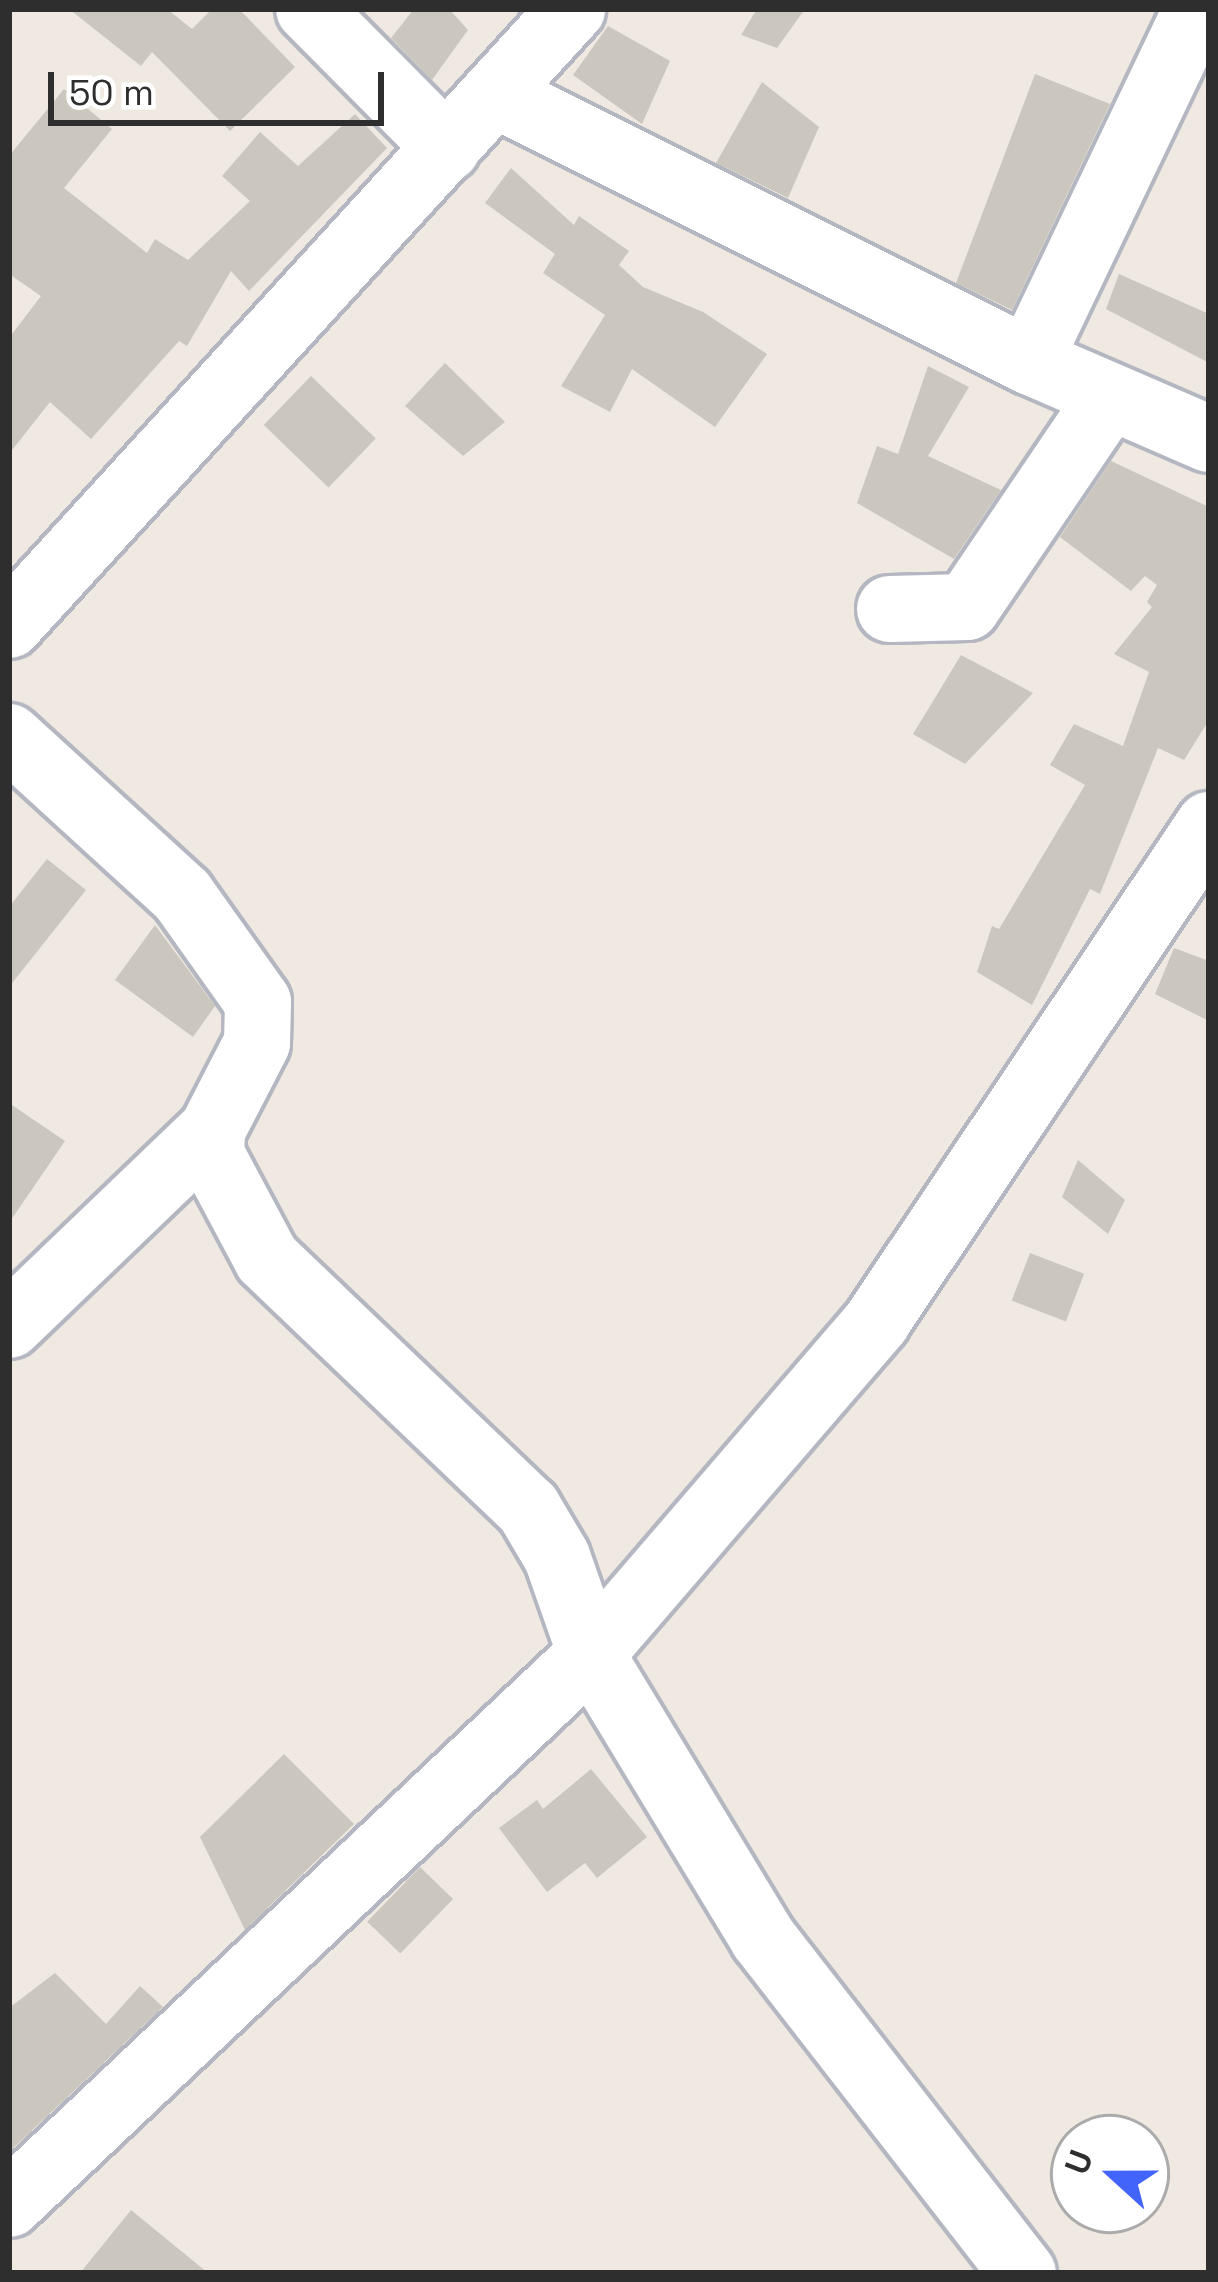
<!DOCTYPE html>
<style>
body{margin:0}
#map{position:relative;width:1218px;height:2282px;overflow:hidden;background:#efe9e1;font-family:"Space Grotesk",sans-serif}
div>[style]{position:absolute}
.building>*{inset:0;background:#cbc7bf;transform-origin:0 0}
.roads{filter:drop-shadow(3px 0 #b4b7c1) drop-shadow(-3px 0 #b4b7c1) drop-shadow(0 3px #b4b7c1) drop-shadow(0 -3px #b4b7c1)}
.minor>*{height:66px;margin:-33px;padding:0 33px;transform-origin:33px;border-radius:33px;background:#fff}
span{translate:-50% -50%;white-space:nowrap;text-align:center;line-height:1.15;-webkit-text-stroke:10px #fff;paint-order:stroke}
.frame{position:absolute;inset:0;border:12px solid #2e2e2e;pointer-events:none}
.north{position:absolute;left:1050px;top:2114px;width:120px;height:120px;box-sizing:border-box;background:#fff;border:3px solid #ababab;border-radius:50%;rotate:291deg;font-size:33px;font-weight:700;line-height:48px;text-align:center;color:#2e2e2e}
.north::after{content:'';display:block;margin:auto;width:42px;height:54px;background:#4264fb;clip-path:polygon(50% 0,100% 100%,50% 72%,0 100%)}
.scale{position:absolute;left:48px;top:72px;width:336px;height:54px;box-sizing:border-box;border:6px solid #2e2e2e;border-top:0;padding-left:15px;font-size:36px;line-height:42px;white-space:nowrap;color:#2e2e2e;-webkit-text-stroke:9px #fff;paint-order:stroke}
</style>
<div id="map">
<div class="building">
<i style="clip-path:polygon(69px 9px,167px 9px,192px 29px,212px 9px,239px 9px,295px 67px,230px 131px,152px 52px,141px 66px)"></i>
<i style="clip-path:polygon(414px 9px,449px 9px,468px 30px,432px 80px,391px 38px)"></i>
<i style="clip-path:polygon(757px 9px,805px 9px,777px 48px,741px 35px)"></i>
<i style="clip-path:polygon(608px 26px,670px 61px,642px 124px,573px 75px)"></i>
<i style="clip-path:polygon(1035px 74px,1110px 104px,1012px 310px,956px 283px)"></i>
<i style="clip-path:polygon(762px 82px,819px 127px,788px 198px,716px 163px)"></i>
<i style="clip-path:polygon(64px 89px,112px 129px,64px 188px,147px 253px,155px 239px,188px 260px,250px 201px,222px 176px,260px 132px,298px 166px,355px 114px,387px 148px,249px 291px,231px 271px,187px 346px,179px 341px,91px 439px,50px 402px,9px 454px,9px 338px,41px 296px,9px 274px,9px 156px)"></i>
<i style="clip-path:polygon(511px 168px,574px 225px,579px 216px,629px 251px,619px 265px,643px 287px,703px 312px,767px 354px,715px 427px,632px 369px,610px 412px,561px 386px,605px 315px,543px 273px,555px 254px,485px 203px)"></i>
<i style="clip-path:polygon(1119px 274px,1209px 314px,1209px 363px,1106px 309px)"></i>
<i style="clip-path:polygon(445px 363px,505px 422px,463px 456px,405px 406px)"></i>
<i style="clip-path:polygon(928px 366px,969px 387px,928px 456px,1001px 490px,954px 559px,857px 503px,877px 446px,898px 454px)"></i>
<i style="left:311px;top:376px;width:90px;height:68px;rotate:44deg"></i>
<i style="clip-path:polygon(1111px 461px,1209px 507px,1209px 720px,1184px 760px,1158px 748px,1100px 894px,1090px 889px,1032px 1005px,977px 972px,992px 926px,999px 929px,1085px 785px,1050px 765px,1074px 724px,1123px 746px,1149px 672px,1114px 654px,1152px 607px,1147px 602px,1157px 585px,1145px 576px,1131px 591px,1060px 537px)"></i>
<i style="clip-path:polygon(961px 655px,1033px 693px,965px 764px,913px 734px)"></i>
<i style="clip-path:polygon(47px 859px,86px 890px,9px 987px,9px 907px)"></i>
<i style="clip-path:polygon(155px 925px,215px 1006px,193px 1037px,115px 980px)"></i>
<i style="clip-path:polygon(1174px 948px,1209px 961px,1209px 1021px,1155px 994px)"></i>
<i style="clip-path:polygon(9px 1103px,65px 1141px,9px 1223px)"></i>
<i style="clip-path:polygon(1078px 1160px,1125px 1200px,1108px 1234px,1062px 1197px)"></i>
<i style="left:1030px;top:1253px;width:58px;height:51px;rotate:21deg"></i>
<i style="clip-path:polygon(284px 1754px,354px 1824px,245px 1930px,200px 1837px)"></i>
<i style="clip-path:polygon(591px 1769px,647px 1837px,597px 1878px,585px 1863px,547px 1892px,499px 1828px,537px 1800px,543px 1809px)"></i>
<i style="left:420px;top:1867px;width:46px;height:76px;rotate:44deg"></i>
<i style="clip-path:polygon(55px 1973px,106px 2024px,140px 1986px,163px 2007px,9px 2152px,9px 2008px)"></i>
<i style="clip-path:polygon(131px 2210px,208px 2273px,80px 2273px)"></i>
</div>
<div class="roads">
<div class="minor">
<i style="left:309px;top:9px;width:196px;rotate:45.2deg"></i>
<i style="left:495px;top:94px;width:597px;rotate:26.57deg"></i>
<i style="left:1029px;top:361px;width:196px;rotate:23.4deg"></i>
<i style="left:1029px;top:361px;width:390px;rotate:-64.5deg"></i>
<i style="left:890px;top:609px;width:77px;rotate:-1.5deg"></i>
<i style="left:967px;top:607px;width:254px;rotate:-55.9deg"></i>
<i style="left:9px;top:625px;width:835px;rotate:-47.57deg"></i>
<i style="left:9px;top:737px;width:234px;rotate:42.4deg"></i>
<i style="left:182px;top:895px;width:131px;rotate:54.6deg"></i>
<i style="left:258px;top:1002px;width:41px;rotate:91.4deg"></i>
<i style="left:257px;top:1043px;width:98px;rotate:117.3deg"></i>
<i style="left:212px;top:1130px;width:24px;rotate:92deg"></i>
<i style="left:211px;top:1154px;width:119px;rotate:61.9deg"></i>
<i style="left:267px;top:1259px;width:361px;rotate:43.7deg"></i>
<i style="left:528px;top:1508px;width:57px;rotate:59.4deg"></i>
<i style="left:557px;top:1557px;width:103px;rotate:70.7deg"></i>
<i style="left:591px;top:1654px;width:332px;rotate:58.8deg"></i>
<i style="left:763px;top:1938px;width:424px;rotate:52.2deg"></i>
<i style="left:9px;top:1325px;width:281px;rotate:-43.8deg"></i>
<i style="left:9px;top:2204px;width:801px;rotate:-43.38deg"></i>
<i style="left:591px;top:1654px;width:439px;rotate:-49.3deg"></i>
<i style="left:877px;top:1321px;width:597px;rotate:-56.2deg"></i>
</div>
</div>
<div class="frame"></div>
<div class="north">U</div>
<div class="scale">50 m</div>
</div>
